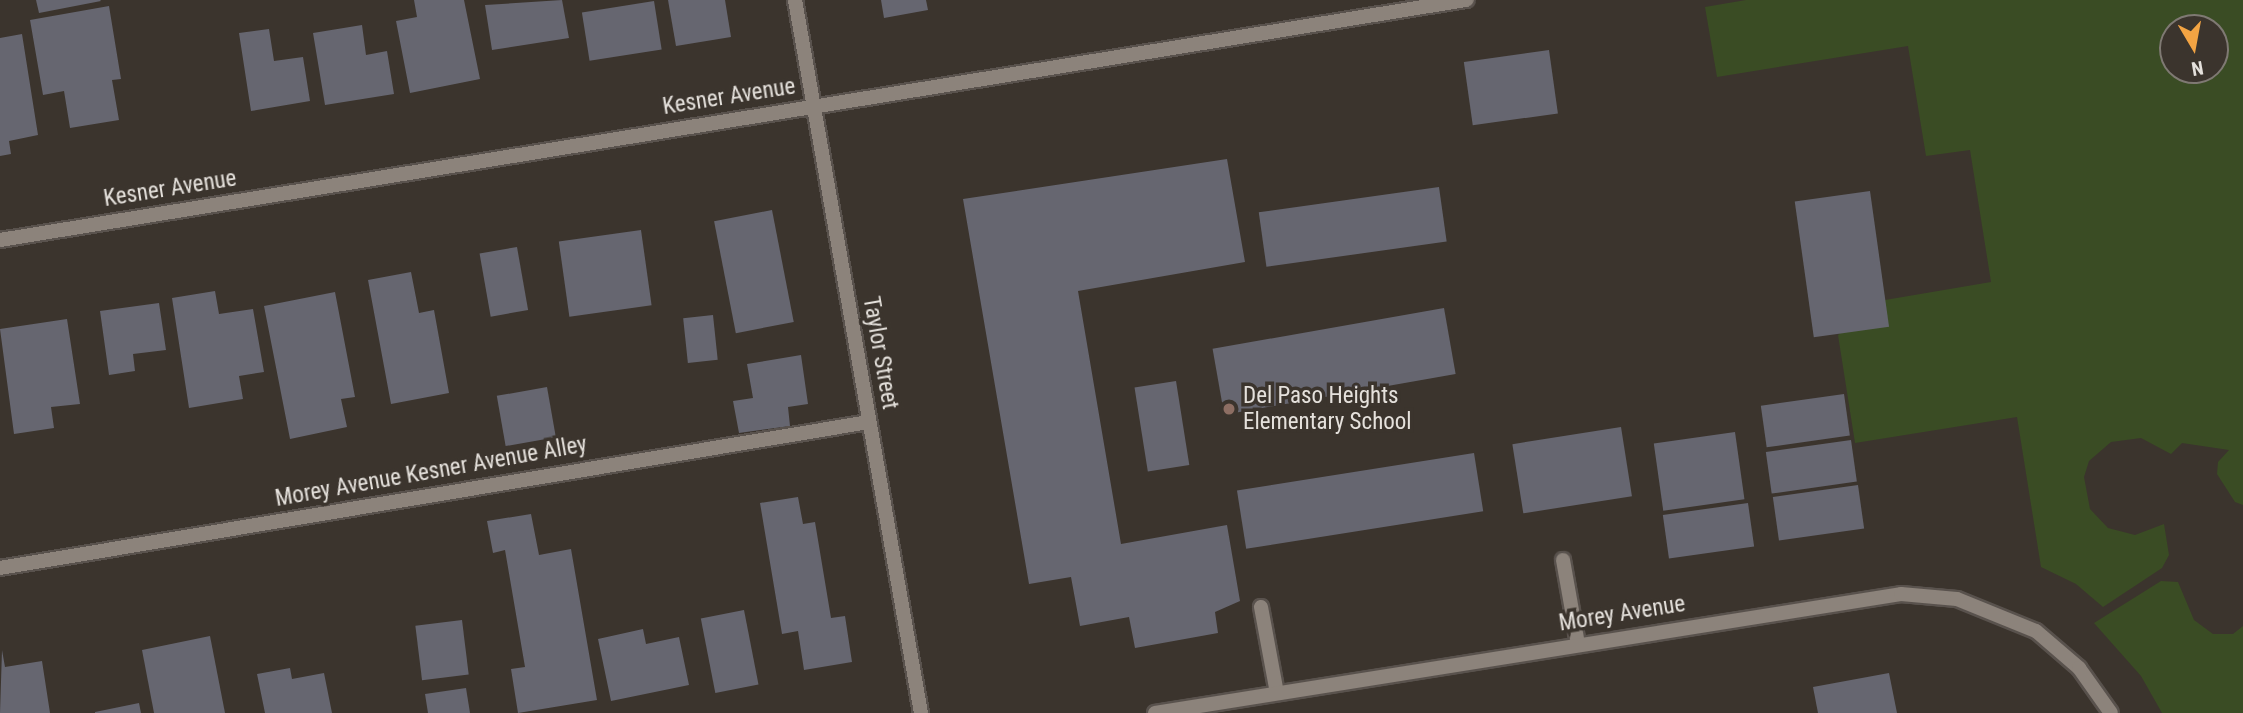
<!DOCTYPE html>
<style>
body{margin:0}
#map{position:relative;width:2243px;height:713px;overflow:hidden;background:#3b342d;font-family:"Roboto Condensed",sans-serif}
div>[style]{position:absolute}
.green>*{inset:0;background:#3a4c24}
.building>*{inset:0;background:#666670;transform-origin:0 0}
.roads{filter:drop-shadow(2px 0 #59524d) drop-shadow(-2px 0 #59524d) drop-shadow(0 2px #59524d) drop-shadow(0 -2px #59524d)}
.service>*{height:14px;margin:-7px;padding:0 7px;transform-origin:7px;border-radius:7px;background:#8c837b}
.minor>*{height:14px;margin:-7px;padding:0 7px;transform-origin:7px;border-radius:7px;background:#8c837b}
.dots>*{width:19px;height:19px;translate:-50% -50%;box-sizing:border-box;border:4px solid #3b342d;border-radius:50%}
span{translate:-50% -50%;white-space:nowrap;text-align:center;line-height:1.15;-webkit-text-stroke:7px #3b342d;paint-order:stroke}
.street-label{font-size:23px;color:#e5e1dc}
.poi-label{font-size:23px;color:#e5e1dc}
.left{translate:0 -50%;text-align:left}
.north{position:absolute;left:2159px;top:14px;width:70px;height:70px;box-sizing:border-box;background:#3b342d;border:2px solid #7f7973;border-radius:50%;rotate:170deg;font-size:19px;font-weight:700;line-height:28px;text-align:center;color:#e5e1dc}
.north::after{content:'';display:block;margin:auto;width:24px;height:32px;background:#f3a443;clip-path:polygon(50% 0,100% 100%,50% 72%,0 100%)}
</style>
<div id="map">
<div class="green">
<i style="clip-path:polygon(evenodd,1746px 0,2243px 0,2243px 505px,2235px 502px,2217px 474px,2218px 462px,2229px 450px,2182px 443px,2171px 454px,2141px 438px,2111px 442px,2089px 461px,2084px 477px,2090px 509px,2108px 528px,2135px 535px,2164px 524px,2169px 555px,2162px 568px,2103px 607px,2076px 584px,2041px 567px,2017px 417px,1855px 443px,1838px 335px,1885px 300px,1991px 282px,1970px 150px,1926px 156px,1908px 46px,1717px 77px,1705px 7px,1746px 0,2173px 28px,2215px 28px,2215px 70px,2173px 70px,2173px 28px)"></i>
<i style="clip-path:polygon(2161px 581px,2178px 582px,2194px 620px,2213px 634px,2233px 634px,2243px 626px,2243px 713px,2162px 713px,2141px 676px,2094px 623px)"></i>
</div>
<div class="building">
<i style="clip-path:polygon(36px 0,100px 0,101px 1px,39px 13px)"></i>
<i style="clip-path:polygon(414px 0,464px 0,480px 79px,410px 93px,396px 21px,417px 17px)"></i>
<i style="clip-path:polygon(562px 0,569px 38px,492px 50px,485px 5px)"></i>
<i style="clip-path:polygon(668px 0,725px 0,731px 37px,676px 46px)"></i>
<i style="clip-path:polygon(881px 0,926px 0,928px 10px,884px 18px)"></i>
<i style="left:654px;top:1px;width:49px;height:73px;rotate:81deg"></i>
<i style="clip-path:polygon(109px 6px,121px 79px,112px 80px,119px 120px,70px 128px,64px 91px,43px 95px,30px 20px)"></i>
<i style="clip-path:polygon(362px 25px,366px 55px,387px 51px,394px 94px,325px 105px,313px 33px)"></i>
<i style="clip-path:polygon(269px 29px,274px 61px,303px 57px,310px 101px,251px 111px,239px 33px)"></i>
<i style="clip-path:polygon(22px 34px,38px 135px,9px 141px,11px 154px,0 156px,0 38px)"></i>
<i style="left:1549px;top:50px;width:64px;height:86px;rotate:82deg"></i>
<i style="clip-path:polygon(1227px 159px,1245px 262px,1078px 291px,1121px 544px,1227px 525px,1240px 601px,1215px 612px,1218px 633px,1135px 648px,1129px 617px,1080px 626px,1071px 577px,1029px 584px,963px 199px)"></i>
<i style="left:1439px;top:187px;width:55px;height:182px;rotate:82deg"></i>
<i style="left:1870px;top:191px;width:137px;height:76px;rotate:82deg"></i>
<i style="left:772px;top:210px;width:114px;height:59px;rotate:79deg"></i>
<i style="left:641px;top:230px;width:76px;height:83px;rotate:82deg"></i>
<i style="left:517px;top:247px;width:64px;height:38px;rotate:80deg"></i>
<i style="clip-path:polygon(411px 272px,419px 313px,434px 310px,449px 393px,391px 404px,368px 280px)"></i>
<i style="clip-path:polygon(215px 291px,219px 314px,253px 309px,264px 372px,239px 376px,243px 399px,189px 408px,172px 298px)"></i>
<i style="clip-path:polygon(335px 292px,355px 397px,341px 399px,347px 427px,290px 439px,264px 306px)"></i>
<i style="clip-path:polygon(159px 303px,166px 350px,133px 354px,135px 371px,109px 375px,100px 311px)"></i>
<i style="left:1444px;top:308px;width:67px;height:235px;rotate:80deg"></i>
<i style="left:713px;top:315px;width:45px;height:30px;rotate:84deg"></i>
<i style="clip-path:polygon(67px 319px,80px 404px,51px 407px,54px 428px,14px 434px,0 329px)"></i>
<i style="clip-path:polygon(801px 355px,808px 404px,788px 407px,790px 426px,739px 433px,733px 401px,753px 398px,747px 364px)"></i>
<i style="left:1176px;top:381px;width:85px;height:42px;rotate:81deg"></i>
<i style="left:547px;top:387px;width:51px;height:51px;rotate:80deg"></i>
<i style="left:1844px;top:394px;width:42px;height:84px;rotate:82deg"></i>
<i style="left:1621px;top:427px;width:70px;height:110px;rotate:81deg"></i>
<i style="left:1735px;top:432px;width:68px;height:82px;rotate:82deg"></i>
<i style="left:1851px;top:440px;width:42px;height:86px;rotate:82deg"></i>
<i style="left:1474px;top:453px;width:59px;height:240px;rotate:81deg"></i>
<i style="left:1858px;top:485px;width:44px;height:86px;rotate:82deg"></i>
<i style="clip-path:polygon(798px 497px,803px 524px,815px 522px,831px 618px,845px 616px,852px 662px,804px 670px,798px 631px,782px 634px,760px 503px)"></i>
<i style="left:1748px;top:503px;width:44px;height:86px;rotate:82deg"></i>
<i style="clip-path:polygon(531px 514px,539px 555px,571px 549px,597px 700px,518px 713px,511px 669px,525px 667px,505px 550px,493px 553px,487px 521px)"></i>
<i style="left:744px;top:610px;width:76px;height:44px;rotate:79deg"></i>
<i style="left:462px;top:620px;width:55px;height:47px;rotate:83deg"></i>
<i style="clip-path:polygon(643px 629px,646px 644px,679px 637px,689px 685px,611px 701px,598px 639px)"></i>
<i style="clip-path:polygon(210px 636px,225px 713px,154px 713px,142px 650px)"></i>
<i style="clip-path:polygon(2px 650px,5px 667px,42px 661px,50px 713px,0 713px)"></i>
<i style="clip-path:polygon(290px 668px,292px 679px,324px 673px,332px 713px,265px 713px,257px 674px)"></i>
<i style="clip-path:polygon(1889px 673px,1897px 713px,1818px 713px,1813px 687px)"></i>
<i style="clip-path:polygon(466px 688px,470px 713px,428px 713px,425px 694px)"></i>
<i style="clip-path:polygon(139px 703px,141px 713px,95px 713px,95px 712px)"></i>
</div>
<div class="roads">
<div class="service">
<i style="left:1563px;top:560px;width:85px;rotate:79.9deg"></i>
<i style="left:0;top:568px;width:881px;rotate:-9.54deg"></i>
<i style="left:1261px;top:607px;width:87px;rotate:79.5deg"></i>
</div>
<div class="minor">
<i style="left:795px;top:0;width:724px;rotate:79.98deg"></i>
<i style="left:0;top:240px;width:1486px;rotate:-9.3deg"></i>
<i style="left:1155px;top:713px;width:755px;rotate:-9.06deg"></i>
<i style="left:1901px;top:594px;width:56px;rotate:5.1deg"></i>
<i style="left:1957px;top:599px;width:85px;rotate:22.1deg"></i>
<i style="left:2036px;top:631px;width:57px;rotate:40.7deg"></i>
<i style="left:2079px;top:668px;width:55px;rotate:54.6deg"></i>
</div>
</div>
<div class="dots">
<i style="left:1229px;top:409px;background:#8d6e63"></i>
</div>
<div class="street-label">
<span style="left:729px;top:97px;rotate:-9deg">Kesner Avenue</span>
<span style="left:170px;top:189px;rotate:-9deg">Kesner Avenue</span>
<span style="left:880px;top:353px;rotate:80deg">Taylor Street</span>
<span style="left:431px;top:472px;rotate:-10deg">Morey Avenue Kesner Avenue Alley</span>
<span style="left:1622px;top:614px;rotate:-9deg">Morey Avenue</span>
</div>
<div class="poi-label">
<span class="left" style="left:1243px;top:409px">Del Paso Heights<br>Elementary School</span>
</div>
<div class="north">N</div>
</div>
